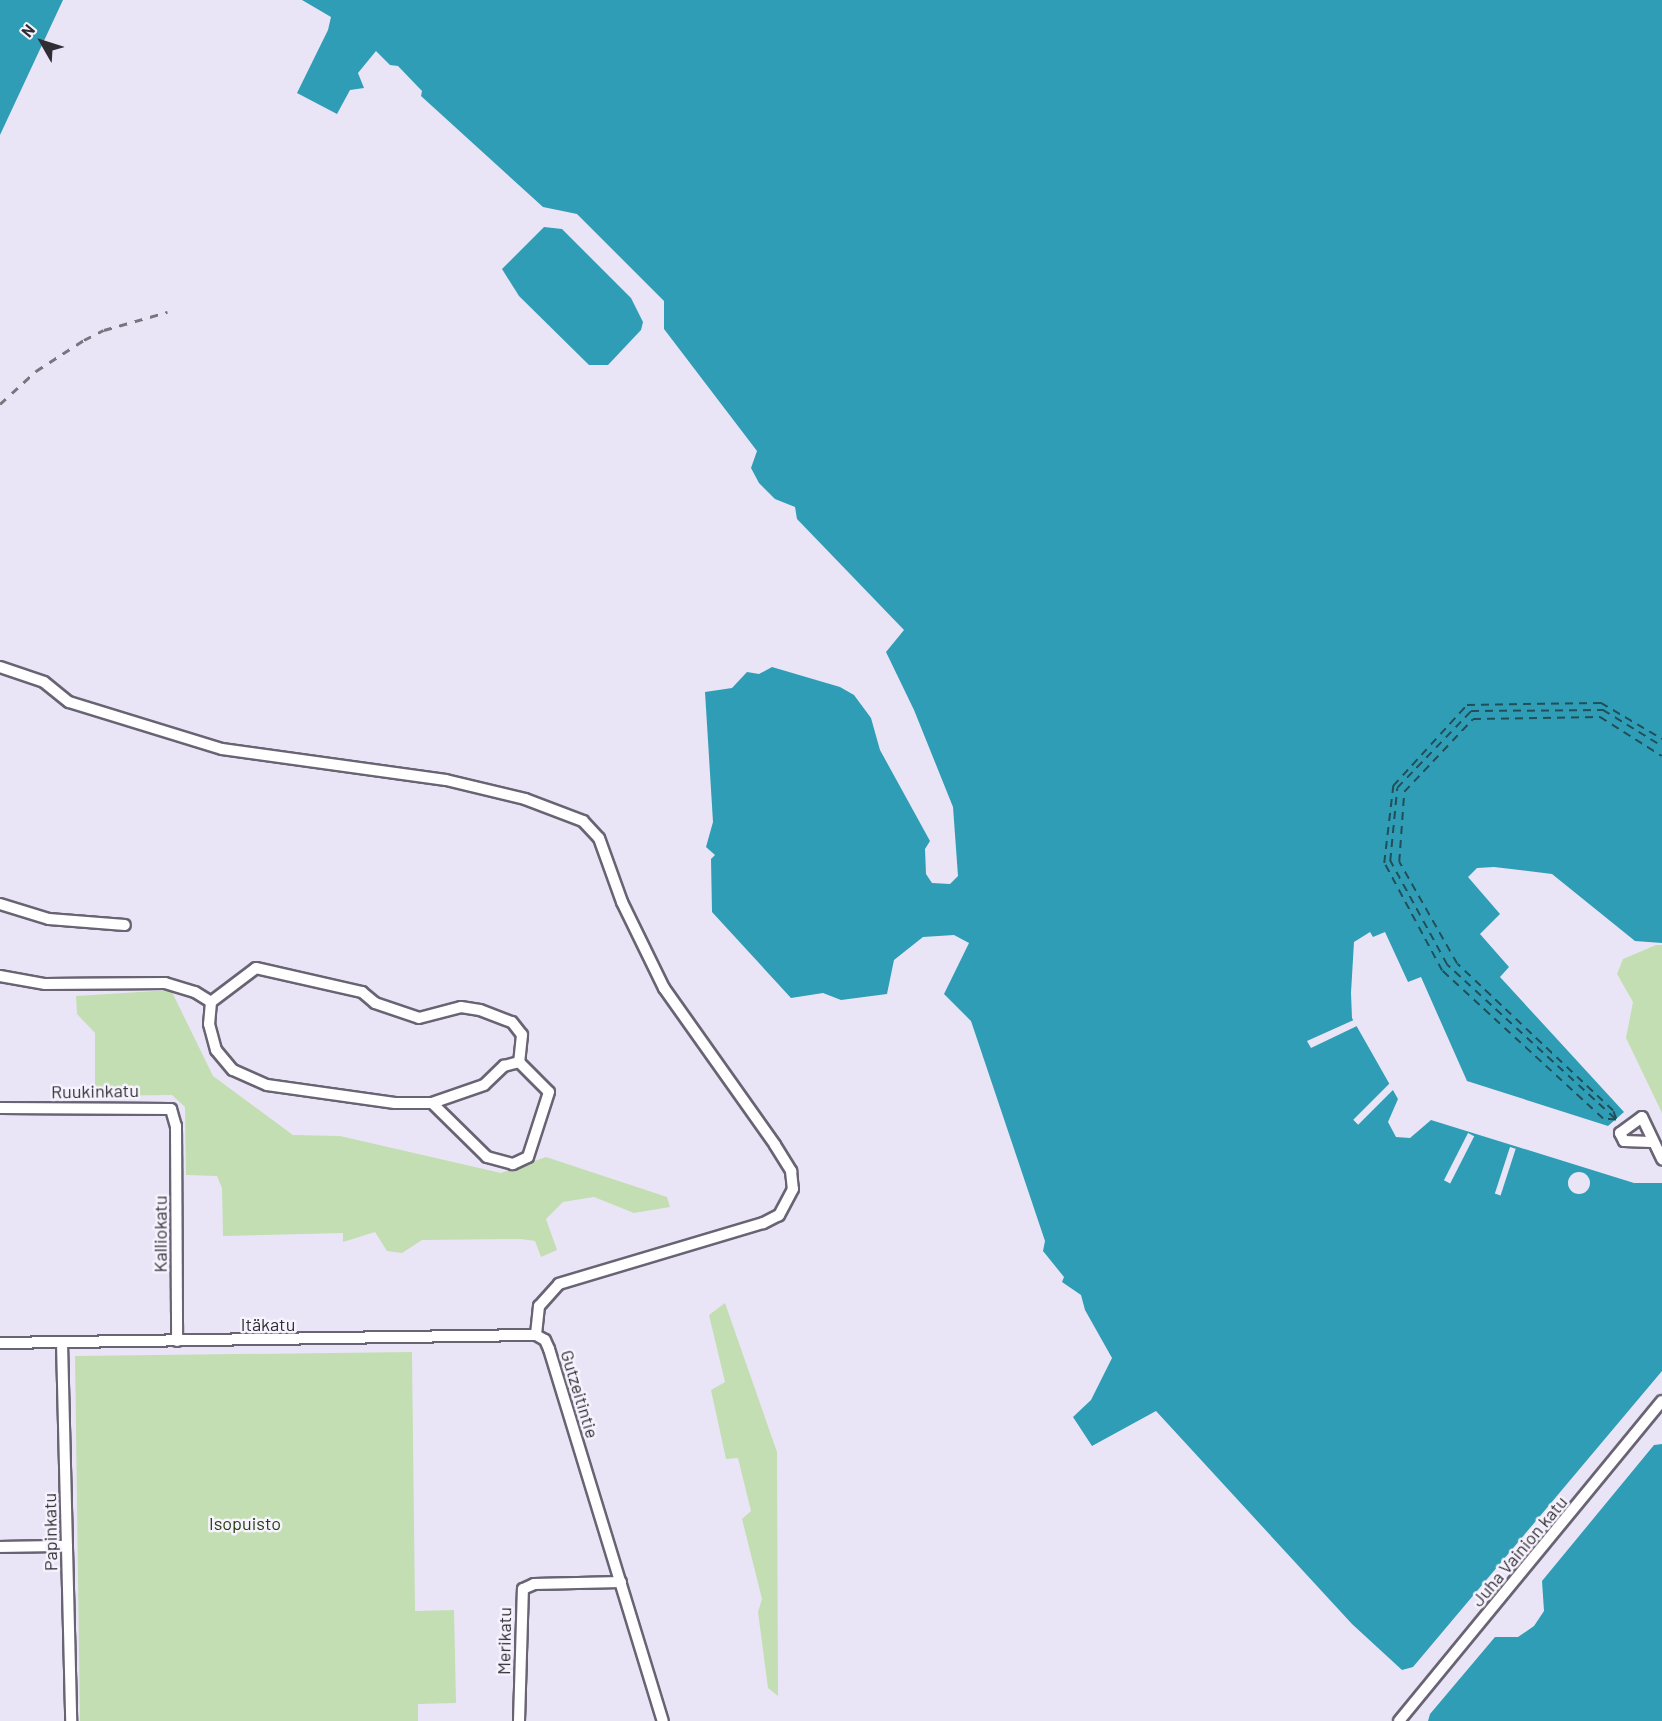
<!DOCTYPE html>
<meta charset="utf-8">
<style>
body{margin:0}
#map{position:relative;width:1662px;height:1721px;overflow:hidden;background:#eae5f6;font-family:Barlow,sans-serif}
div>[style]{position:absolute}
.green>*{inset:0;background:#c3deb2}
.water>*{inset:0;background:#2f9db5}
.pier>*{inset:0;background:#eae5f6;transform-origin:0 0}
.round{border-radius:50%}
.ferry>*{height:1.5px;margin-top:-0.75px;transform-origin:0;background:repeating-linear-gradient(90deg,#204e59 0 8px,transparent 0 14px)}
.roads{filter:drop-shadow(2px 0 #696473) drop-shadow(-2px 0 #696473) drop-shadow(0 2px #696473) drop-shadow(0 -2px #696473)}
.minor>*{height:10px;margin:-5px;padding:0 5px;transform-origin:5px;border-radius:5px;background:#fff}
.rail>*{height:3px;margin-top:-1.5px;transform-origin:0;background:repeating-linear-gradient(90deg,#78757f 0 8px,transparent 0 16px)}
span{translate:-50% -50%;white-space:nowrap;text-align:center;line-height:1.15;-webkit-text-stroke:5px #f7f3fe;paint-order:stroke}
.street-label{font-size:18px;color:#302e34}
.park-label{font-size:18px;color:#253f0f}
.north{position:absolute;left:12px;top:12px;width:60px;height:60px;-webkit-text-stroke:4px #f7f3fe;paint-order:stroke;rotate:309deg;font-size:16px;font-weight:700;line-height:24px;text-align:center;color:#302e34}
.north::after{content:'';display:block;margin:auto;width:21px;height:27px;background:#302e34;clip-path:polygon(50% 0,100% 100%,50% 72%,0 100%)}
</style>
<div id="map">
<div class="green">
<i style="clip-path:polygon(1656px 945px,1662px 945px,1662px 1113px,1626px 1038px,1633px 1002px,1617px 974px,1623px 959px)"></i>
<i style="clip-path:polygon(171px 990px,213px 1076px,293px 1135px,340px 1136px,501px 1173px,546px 1157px,667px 1197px,670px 1207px,634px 1213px,594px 1197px,563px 1202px,546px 1219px,557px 1250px,541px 1257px,535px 1241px,521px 1239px,422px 1240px,402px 1253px,387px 1251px,375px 1232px,343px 1242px,343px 1233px,223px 1236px,222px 1188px,217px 1176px,186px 1175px,185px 1107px,172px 1095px,95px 1096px,95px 1033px,77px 1014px,76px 996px)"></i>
<i style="clip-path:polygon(725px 1303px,777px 1452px,778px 1696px,768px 1688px,758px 1612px,762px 1599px,742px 1519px,751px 1511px,738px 1458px,726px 1459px,711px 1390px,725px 1382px,709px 1315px)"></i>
<i style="clip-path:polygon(412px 1352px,415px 1611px,454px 1610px,456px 1703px,418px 1704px,418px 1721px,80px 1721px,75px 1356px)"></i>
</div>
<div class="water">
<i style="clip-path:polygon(0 0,63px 0,0 135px)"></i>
<i style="clip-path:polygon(302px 0,1662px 0,1662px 943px,1635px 941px,1552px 874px,1494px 867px,1477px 868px,1468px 877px,1500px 914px,1480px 934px,1509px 967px,1500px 977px,1624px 1112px,1608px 1126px,1467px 1081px,1421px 977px,1408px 982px,1385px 932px,1373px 937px,1370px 932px,1354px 942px,1351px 993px,1352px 1018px,1398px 1099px,1388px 1122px,1396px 1137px,1410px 1138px,1431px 1120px,1634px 1183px,1662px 1183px,1662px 1371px,1413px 1667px,1402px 1670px,1352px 1624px,1156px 1411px,1092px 1446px,1073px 1417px,1091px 1400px,1112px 1358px,1085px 1310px,1081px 1295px,1062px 1282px,1064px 1277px,1043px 1251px,1045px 1241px,971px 1021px,944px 994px,969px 943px,954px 935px,923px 937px,894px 960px,887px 994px,841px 1000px,823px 993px,791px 998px,712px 912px,711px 859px,715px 855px,706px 847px,713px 822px,705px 692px,732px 688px,747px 672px,759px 674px,772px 667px,840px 687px,854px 695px,871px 718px,880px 750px,930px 841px,925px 849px,926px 874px,932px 883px,950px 884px,958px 876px,953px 807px,914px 710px,886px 652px,904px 630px,797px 519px,795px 507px,775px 499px,759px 483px,751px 468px,757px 451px,664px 329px,664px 301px,577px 214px,543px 207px,421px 96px,422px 91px,398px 66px,390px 65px,376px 51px,358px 73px,364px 88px,350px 90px,337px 114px,297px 93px,328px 30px,331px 17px)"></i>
<i style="clip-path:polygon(544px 227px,562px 229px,631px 298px,643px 322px,641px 330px,608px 365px,589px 365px,519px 296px,502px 269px)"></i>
<i style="clip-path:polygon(1662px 1444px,1662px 1721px,1428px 1721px,1430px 1714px,1495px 1637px,1518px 1637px,1534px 1626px,1544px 1611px,1542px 1581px,1654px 1445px)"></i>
</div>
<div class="pier">
<i style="clip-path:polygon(1356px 1019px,1359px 1025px,1311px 1048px,1307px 1041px)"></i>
<i style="left:1390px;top:1083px;width:7px;height:52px;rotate:45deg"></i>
<i style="left:1468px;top:1133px;width:7px;height:53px;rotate:27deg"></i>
<i style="left:1510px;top:1147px;width:6px;height:49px;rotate:18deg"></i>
<i class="round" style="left:1568px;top:1172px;width:22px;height:22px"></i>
</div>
<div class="ferry">
<i style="left:1615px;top:1119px;width:228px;rotate:-137.5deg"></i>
<i style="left:1447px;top:965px;width:119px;rotate:-118.7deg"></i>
<i style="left:1390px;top:861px;width:73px;rotate:-84.5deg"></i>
<i style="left:1397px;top:788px;width:107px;rotate:-46.1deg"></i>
<i style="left:1471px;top:711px;width:132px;rotate:-0.4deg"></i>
<i style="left:1603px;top:710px;width:69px;rotate:31.4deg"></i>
<i style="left:1616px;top:1119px;width:9px;rotate:-111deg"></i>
<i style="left:1613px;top:1111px;width:214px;rotate:-136.7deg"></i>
<i style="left:1457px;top:964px;width:117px;rotate:-119.6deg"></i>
<i style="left:1399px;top:862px;width:70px;rotate:-85.9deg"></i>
<i style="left:1404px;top:792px;width:100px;rotate:-46.6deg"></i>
<i style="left:1473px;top:719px;width:127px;rotate:-0.9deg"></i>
<i style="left:1600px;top:717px;width:73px;rotate:32.2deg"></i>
<i style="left:1616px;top:1120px;width:13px;rotate:-176deg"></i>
<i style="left:1603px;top:1119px;width:219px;rotate:-137.4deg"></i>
<i style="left:1442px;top:971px;width:123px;rotate:-118.2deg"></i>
<i style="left:1384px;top:863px;width:78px;rotate:-83.3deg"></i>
<i style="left:1393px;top:786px;width:110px;rotate:-47.6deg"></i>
<i style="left:1467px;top:705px;width:134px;rotate:-0.9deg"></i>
<i style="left:1601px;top:703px;width:71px;rotate:30.5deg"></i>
</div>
<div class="roads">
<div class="minor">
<i style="left:0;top:667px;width:46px;rotate:18.8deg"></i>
<i style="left:44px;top:682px;width:32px;rotate:39deg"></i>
<i style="left:69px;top:702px;width:160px;rotate:17.1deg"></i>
<i style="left:222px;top:749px;width:226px;rotate:7.9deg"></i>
<i style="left:446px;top:780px;width:81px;rotate:13.5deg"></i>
<i style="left:525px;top:799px;width:62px;rotate:20.8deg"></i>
<i style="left:583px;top:821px;width:23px;rotate:47deg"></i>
<i style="left:599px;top:838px;width:68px;rotate:70.2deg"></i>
<i style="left:622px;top:902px;width:96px;rotate:64deg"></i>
<i style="left:664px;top:988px;width:192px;rotate:54.7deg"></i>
<i style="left:775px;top:1145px;width:31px;rotate:58deg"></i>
<i style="left:791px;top:1171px;width:18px;rotate:84deg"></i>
<i style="left:793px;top:1189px;width:30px;rotate:118deg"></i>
<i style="left:779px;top:1215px;width:18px;rotate:153deg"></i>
<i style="left:763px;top:1223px;width:213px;rotate:163.4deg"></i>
<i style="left:559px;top:1284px;width:30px;rotate:132deg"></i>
<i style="left:539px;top:1306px;width:29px;rotate:96deg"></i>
<i style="left:0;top:904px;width:51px;rotate:17deg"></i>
<i style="left:49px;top:919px;width:76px;rotate:4.5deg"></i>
<i style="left:0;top:976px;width:46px;rotate:10.1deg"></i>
<i style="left:45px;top:984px;width:120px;rotate:-0.5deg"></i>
<i style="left:165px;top:983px;width:31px;rotate:17deg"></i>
<i style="left:195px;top:992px;width:19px;rotate:32deg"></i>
<i style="left:211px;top:1002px;width:56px;rotate:-37.1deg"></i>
<i style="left:256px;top:968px;width:109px;rotate:12.8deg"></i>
<i style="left:362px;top:992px;width:17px;rotate:40deg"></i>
<i style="left:375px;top:1003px;width:46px;rotate:18.8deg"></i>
<i style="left:419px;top:1018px;width:43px;rotate:-14.7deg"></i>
<i style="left:461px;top:1007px;width:19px;rotate:9deg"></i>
<i style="left:480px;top:1010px;width:34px;rotate:21deg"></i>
<i style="left:512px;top:1022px;width:16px;rotate:52deg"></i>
<i style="left:522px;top:1035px;width:27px;rotate:96deg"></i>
<i style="left:211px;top:1002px;width:22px;rotate:95deg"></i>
<i style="left:209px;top:1024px;width:27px;rotate:75deg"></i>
<i style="left:216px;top:1050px;width:26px;rotate:50deg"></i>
<i style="left:233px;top:1070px;width:37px;rotate:24deg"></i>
<i style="left:267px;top:1085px;width:129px;rotate:8deg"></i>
<i style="left:395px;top:1103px;width:37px"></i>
<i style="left:432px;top:1103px;width:55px;rotate:-19.1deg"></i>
<i style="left:484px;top:1085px;width:28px;rotate:-44deg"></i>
<i style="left:504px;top:1066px;width:16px;rotate:-15deg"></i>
<i style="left:519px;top:1062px;width:42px;rotate:45deg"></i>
<i style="left:549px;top:1092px;width:68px;rotate:107.9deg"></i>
<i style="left:528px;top:1157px;width:17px;rotate:155deg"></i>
<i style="left:513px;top:1164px;width:27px;rotate:-165deg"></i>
<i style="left:487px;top:1157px;width:77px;rotate:-135.5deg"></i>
<i style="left:0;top:1108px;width:171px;rotate:0.3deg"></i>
<i style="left:171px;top:1109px;width:18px;rotate:74deg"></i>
<i style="left:176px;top:1126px;width:215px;rotate:89.7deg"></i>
<i style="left:1651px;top:1142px;width:27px;rotate:-178deg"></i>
<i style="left:1624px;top:1141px;width:9px;rotate:-117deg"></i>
<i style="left:1620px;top:1133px;width:27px;rotate:-36deg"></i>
<i style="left:1642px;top:1117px;width:47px;rotate:64.5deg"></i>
<i style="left:536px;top:1335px;width:10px;rotate:29deg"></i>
<i style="left:545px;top:1340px;width:10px;rotate:66deg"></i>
<i style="left:549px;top:1349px;width:389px;rotate:73deg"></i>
<i style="left:0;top:1343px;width:536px;rotate:-0.86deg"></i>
<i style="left:62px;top:1343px;width:378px;rotate:88.6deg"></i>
<i style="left:0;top:1547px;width:67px;rotate:-0.9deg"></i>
<i style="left:519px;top:1721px;width:132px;rotate:-88.3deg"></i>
<i style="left:523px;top:1589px;width:12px;rotate:-24deg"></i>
<i style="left:534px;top:1584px;width:87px;rotate:-1.3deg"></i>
<i style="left:1399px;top:1721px;width:414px;rotate:-50.6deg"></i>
</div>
</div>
<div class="rail">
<i style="left:0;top:404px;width:49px;rotate:-42.5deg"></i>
<i style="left:36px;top:371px;width:57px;rotate:-32.9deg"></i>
<i style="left:84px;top:340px;width:22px;rotate:-27deg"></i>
<i style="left:104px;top:330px;width:66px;rotate:-15.9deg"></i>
</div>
<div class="street-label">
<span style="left:95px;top:1091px;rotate:-1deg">Ruukinkatu</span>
<span style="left:160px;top:1234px;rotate:-90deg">Kalliokatu</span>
<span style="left:268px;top:1324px">Itäkatu</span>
<span style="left:580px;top:1394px;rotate:73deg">Gutzeitintie</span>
<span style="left:50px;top:1532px;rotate:-91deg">Papinkatu</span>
<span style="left:1519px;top:1551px;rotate:-50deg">Juha Vainion katu</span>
<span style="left:504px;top:1641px;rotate:-89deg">Merikatu</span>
</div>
<div class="park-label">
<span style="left:245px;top:1523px">Isopuisto</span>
</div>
<div class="north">N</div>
</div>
